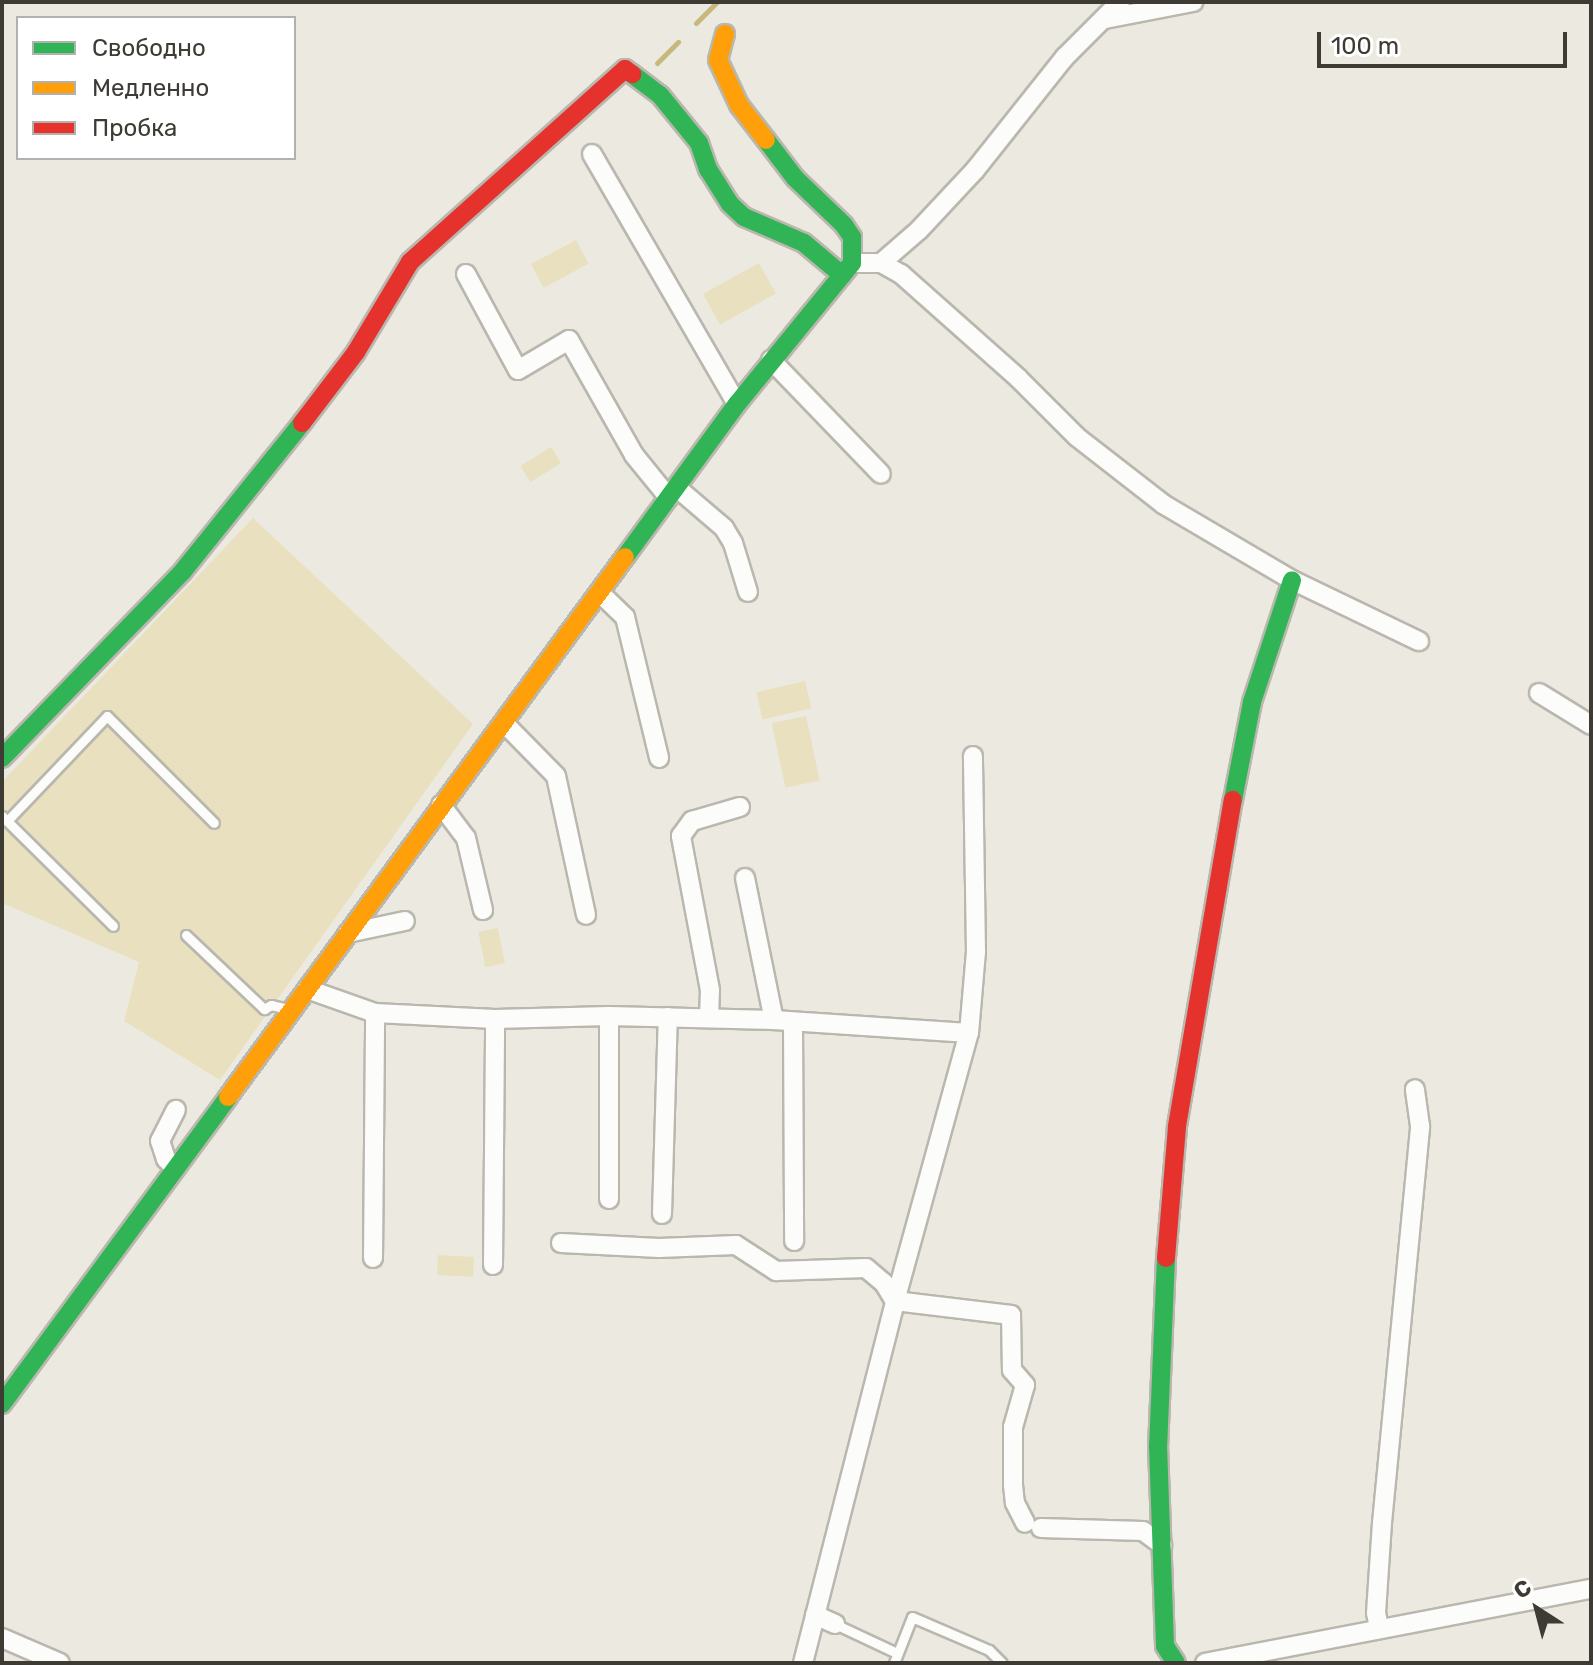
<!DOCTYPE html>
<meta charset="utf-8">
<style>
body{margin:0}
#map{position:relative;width:1593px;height:1665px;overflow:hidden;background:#eceae0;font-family:Rubik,sans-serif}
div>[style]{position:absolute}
.green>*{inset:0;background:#e9e0bf;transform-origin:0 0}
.stream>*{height:5px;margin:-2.5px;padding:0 2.5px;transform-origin:2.5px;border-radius:2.5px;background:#c8b87e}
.roads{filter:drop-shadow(2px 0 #b9b7ae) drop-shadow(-2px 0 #b9b7ae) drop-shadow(0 2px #b9b7ae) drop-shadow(0 -2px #b9b7ae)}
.lane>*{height:9px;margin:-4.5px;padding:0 4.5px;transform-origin:4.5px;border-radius:4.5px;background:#fcfcfa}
.street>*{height:18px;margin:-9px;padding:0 9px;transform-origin:9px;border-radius:9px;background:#fcfcfa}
.fast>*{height:18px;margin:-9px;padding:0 9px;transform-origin:9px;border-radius:9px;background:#30b455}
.slow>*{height:18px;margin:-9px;padding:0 9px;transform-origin:9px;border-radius:9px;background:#ff9f0a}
.jam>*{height:18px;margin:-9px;padding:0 9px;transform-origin:9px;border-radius:9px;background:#e5322d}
span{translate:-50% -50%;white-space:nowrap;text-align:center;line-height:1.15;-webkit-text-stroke:7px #fff;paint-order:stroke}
.frame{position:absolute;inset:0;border:4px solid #3d3b34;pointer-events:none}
.legend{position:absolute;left:16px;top:16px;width:280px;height:144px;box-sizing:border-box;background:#fff;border:2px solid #b1b1ae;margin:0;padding:10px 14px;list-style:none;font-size:24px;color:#3d3b34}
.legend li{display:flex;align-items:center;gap:16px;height:40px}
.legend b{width:40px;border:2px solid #b1b1ae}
.north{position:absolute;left:1497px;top:1569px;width:80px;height:80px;-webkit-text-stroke:6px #fff;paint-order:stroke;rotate:324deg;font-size:22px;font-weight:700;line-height:32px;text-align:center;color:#3d3b34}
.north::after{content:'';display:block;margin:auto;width:28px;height:36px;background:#3d3b34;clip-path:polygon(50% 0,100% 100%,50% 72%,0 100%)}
.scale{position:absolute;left:1317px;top:32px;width:250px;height:36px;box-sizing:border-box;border:4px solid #3d3b34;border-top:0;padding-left:10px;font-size:24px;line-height:28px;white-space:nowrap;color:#3d3b34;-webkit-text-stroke:6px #fff;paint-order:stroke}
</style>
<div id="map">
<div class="green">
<i style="left:576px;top:240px;width:27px;height:51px;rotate:62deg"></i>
<i style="left:759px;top:263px;width:35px;height:64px;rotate:61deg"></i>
<i style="left:551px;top:447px;width:19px;height:36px;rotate:58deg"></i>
<i style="clip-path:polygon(253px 518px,473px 724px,220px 1080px,124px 1021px,139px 962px,2px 903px,2px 782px)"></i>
<i style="left:805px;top:681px;width:28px;height:50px;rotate:77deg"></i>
<i style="left:806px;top:716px;width:66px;height:35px;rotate:78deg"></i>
<i style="left:498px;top:928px;width:36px;height:20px;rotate:79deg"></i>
<i style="left:438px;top:1255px;width:36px;height:20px;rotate:3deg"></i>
</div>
<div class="stream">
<i style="left:696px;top:23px;width:30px;rotate:-45deg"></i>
<i style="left:657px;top:63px;width:30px;rotate:-45deg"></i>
</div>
<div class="roads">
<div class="lane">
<i style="left:2px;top:816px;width:156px;rotate:44.7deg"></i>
<i style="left:7px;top:821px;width:145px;rotate:-46.4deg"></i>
<i style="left:107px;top:716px;width:151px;rotate:45deg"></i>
<i style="left:186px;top:935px;width:108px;rotate:43.5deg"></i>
<i style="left:264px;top:1009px;width:8px;rotate:-30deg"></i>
<i style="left:271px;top:1005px;width:17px;rotate:13deg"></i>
<i style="left:835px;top:1624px;width:68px;rotate:25.1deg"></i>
<i style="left:894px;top:1663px;width:49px;rotate:-68.6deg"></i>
<i style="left:912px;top:1617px;width:84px;rotate:23.2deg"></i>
<i style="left:989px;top:1650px;width:18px;rotate:45deg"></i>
</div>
<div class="street">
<i style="left:1105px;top:19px;width:90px;rotate:-10.9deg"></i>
<i style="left:592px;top:154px;width:289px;rotate:59.9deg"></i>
<i style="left:852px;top:263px;width:29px"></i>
<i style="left:881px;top:263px;width:23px;rotate:29deg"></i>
<i style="left:901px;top:274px;width:157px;rotate:41.6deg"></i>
<i style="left:1018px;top:378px;width:83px;rotate:45deg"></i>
<i style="left:1077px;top:437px;width:109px;rotate:37.9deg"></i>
<i style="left:1163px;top:504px;width:150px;rotate:30.5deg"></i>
<i style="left:1292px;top:580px;width:141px;rotate:25.7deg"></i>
<i style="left:881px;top:263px;width:50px;rotate:-41deg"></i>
<i style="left:919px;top:230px;width:82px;rotate:-47deg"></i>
<i style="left:975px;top:170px;width:144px;rotate:-51.5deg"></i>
<i style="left:1065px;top:57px;width:78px;rotate:-45deg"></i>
<i style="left:466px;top:274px;width:109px;rotate:61.6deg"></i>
<i style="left:518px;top:370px;width:59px;rotate:-30.5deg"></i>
<i style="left:569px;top:340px;width:132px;rotate:60.5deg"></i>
<i style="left:634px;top:455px;width:55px;rotate:50.9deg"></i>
<i style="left:771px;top:360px;width:158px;rotate:46deg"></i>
<i style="left:676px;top:487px;width:63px;rotate:40.5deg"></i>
<i style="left:724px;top:528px;width:17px;rotate:59deg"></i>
<i style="left:733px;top:543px;width:51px;rotate:73deg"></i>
<i style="left:599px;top:592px;width:36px;rotate:44deg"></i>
<i style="left:625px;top:617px;width:145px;rotate:76.4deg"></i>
<i style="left:1539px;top:693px;width:61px;rotate:31.6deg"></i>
<i style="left:504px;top:723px;width:74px;rotate:45.5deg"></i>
<i style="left:556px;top:776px;width:142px;rotate:77.8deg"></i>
<i style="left:441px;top:805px;width:41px;rotate:52.9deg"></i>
<i style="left:466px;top:838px;width:74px;rotate:76.7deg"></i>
<i style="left:745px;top:878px;width:145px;rotate:78.5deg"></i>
<i style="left:348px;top:933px;width:58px;rotate:-11.9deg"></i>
<i style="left:307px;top:989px;width:72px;rotate:19.4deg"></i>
<i style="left:375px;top:1013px;width:120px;rotate:2.9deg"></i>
<i style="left:495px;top:1019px;width:114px;rotate:-1.5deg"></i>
<i style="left:609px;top:1016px;width:165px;rotate:1.4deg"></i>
<i style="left:774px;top:1020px;width:195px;rotate:3.8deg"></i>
<i style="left:609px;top:1016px;width:183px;rotate:90deg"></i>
<i style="left:709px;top:1018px;width:28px;rotate:-88deg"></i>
<i style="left:710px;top:990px;width:157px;rotate:-100.7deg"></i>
<i style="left:681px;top:836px;width:19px;rotate:-54deg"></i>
<i style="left:692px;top:821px;width:50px;rotate:-16.3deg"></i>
<i style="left:793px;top:1023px;width:218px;rotate:89.7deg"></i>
<i style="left:175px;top:1168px;width:13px;rotate:-135deg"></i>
<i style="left:166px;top:1159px;width:19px;rotate:-108deg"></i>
<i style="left:160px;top:1141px;width:35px;rotate:-63deg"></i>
<i style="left:662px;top:1214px;width:197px;rotate:-88.3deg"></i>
<i style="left:561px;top:1243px;width:98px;rotate:2.9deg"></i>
<i style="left:659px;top:1248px;width:77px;rotate:-2.2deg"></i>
<i style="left:736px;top:1245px;width:48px;rotate:33deg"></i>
<i style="left:776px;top:1271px;width:90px;rotate:-1.9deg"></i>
<i style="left:866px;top:1268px;width:23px;rotate:40deg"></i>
<i style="left:884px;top:1283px;width:21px;rotate:59deg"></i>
<i style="left:895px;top:1301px;width:117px;rotate:6.9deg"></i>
<i style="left:1011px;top:1315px;width:55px;rotate:89deg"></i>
<i style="left:1012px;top:1370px;width:20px;rotate:49deg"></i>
<i style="left:1025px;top:1385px;width:44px;rotate:105.9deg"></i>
<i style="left:1013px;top:1427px;width:58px;rotate:90deg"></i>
<i style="left:1013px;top:1485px;width:18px;rotate:84deg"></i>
<i style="left:1015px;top:1503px;width:22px;rotate:63deg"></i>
<i style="left:373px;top:1258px;width:245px;rotate:-89.5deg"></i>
<i style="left:493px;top:1265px;width:246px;rotate:-89.5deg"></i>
<i style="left:1041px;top:1528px;width:102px;rotate:1.7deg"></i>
<i style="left:1143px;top:1531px;width:24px;rotate:36deg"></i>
<i style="left:815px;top:1615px;width:22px;rotate:24deg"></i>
<i style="left:1379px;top:1628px;width:15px;rotate:-101deg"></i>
<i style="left:1376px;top:1613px;width:90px;rotate:-86.2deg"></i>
<i style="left:1382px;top:1523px;width:399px;rotate:-84.5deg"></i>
<i style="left:1420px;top:1126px;width:37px;rotate:-98deg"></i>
<i style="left:2px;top:1638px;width:63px;rotate:23.3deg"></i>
<i style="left:803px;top:1663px;width:374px;rotate:-75.7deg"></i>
<i style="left:895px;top:1301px;width:278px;rotate:-74.6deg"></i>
<i style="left:969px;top:1033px;width:81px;rotate:-85.1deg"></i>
<i style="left:976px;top:952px;width:196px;rotate:-90.9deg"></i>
<i style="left:1205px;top:1663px;width:393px;rotate:-10.9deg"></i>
</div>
<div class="fast">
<i style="left:632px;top:74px;width:35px;rotate:37deg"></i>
<i style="left:660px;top:95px;width:62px;rotate:50.9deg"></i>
<i style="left:699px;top:143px;width:28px;rotate:71deg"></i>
<i style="left:708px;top:169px;width:41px;rotate:57.8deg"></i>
<i style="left:730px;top:204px;width:19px;rotate:43deg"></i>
<i style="left:744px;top:217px;width:65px;rotate:23.4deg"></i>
<i style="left:804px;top:243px;width:50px;rotate:40.1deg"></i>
<i style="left:625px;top:557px;width:190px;rotate:-53.8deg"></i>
<i style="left:737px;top:404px;width:182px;rotate:-50.8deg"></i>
<i style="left:852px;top:263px;width:26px;rotate:-90deg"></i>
<i style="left:852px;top:237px;width:14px;rotate:-124deg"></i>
<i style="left:844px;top:225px;width:68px;rotate:-136.2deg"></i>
<i style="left:795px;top:178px;width:48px;rotate:-127.3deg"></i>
<i style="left:2px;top:758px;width:260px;rotate:-45.9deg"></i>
<i style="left:183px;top:571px;width:190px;rotate:-51.2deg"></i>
<i style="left:1233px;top:800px;width:100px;rotate:-79deg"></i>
<i style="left:1252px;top:702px;width:128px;rotate:-71.8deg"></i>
<i style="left:1166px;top:1258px;width:187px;rotate:92.4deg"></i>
<i style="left:1158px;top:1445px;width:201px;rotate:88deg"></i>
<i style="left:1165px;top:1646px;width:20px;rotate:57deg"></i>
<i style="left:2px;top:1404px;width:381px;rotate:-53.6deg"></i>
</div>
<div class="slow">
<i style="left:725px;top:34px;width:27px;rotate:105deg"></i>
<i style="left:718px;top:60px;width:50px;rotate:65deg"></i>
<i style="left:739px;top:105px;width:44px;rotate:52.4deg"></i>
<i style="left:228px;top:1097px;width:670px;rotate:-53.68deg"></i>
</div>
<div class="jam">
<i style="left:302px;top:423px;width:89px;rotate:-52.7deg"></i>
<i style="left:356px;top:352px;width:105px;rotate:-59deg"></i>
<i style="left:410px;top:262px;width:289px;rotate:-41.9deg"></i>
<i style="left:625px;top:69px;width:9px;rotate:36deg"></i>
<i style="left:1166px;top:1258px;width:132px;rotate:-85.2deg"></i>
<i style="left:1177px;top:1126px;width:331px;rotate:-80.3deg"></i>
</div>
</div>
<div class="frame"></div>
<ul class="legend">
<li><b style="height:10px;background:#30b455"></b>Свободно</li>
<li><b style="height:10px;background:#ff9f0a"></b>Медленно</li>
<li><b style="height:10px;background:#e5322d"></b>Пробка</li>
</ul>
<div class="north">С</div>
<div class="scale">100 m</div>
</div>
